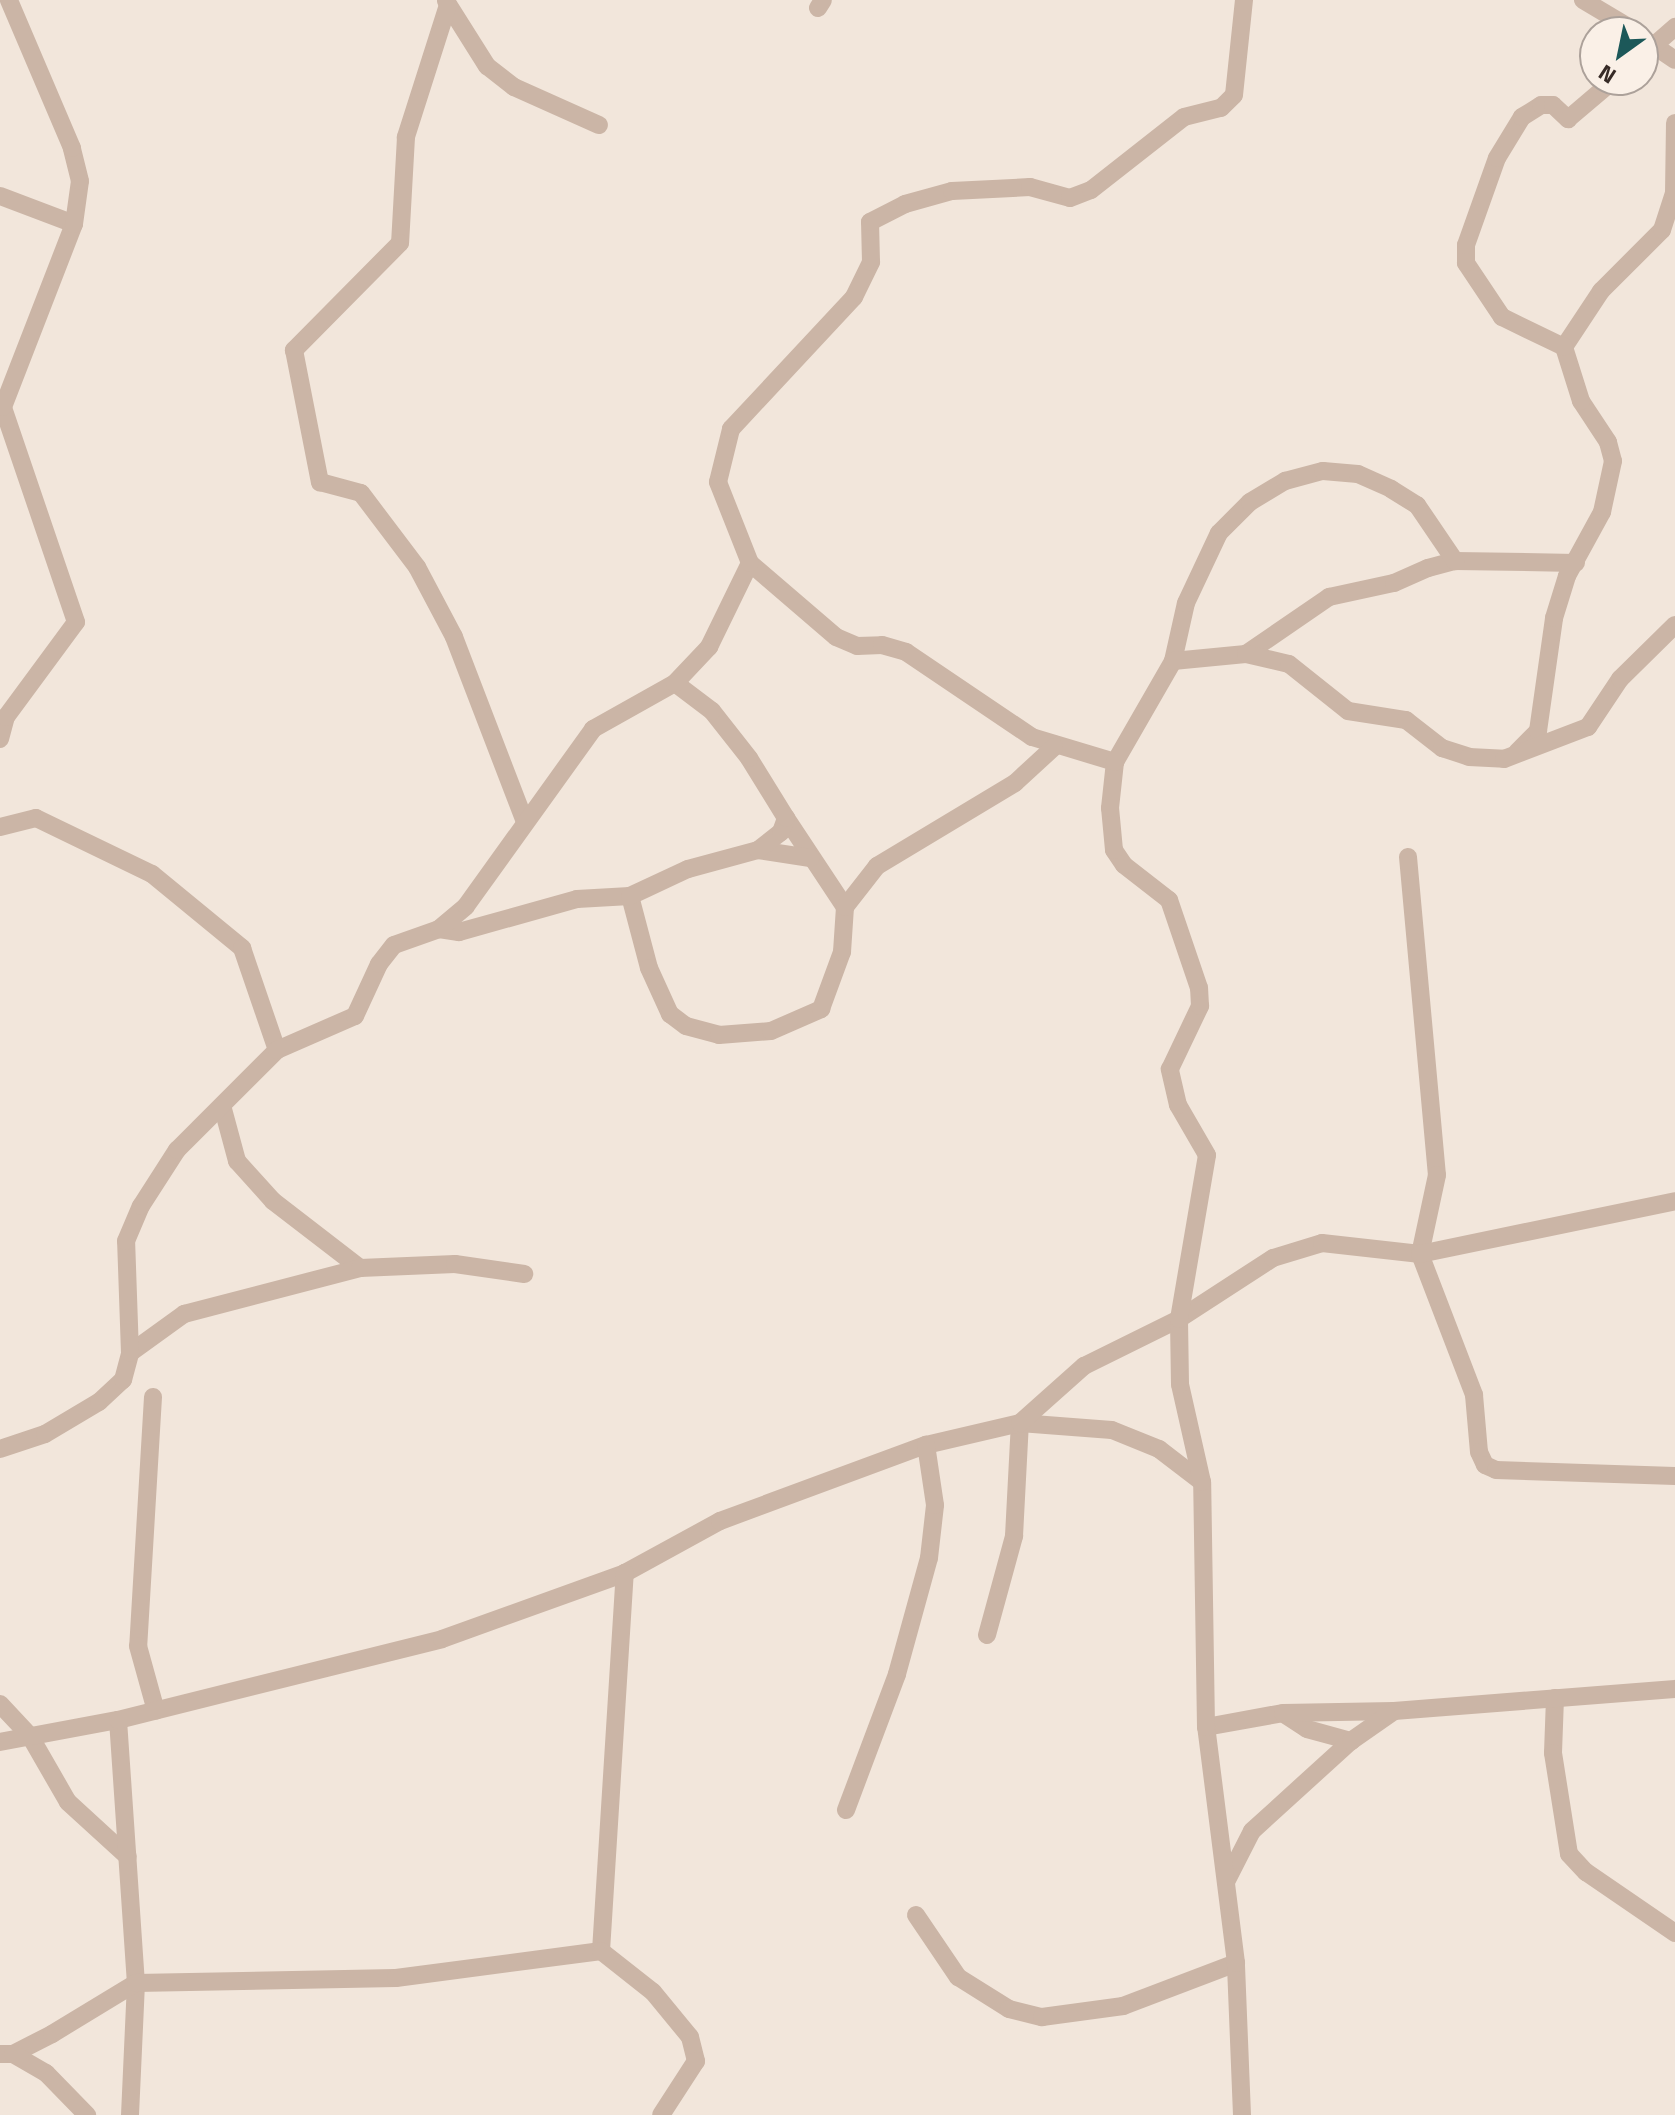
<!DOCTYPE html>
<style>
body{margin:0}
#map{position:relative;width:1675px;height:2115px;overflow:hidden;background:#f2e6db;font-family:"Titillium Web",sans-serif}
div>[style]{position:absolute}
.minor>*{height:18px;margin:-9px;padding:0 9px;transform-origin:9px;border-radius:9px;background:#cbb5a6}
span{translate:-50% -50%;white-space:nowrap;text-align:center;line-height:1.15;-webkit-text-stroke:6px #faf0e7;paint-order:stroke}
.north{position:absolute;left:1579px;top:16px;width:80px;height:80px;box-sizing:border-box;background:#faf0e7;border:2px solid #aca19a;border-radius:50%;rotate:213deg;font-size:22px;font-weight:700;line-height:32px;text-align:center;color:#372b27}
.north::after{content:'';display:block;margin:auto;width:28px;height:36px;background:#1c5859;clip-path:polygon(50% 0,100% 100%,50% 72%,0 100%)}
</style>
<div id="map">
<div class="minor">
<i style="left:1583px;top:0;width:63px;rotate:30.7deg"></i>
<i style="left:446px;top:1px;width:77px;rotate:57.8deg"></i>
<i style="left:487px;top:66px;width:34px;rotate:38deg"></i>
<i style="left:514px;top:87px;width:93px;rotate:24.1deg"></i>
<i style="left:448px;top:5px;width:139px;rotate:107.7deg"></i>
<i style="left:406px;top:137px;width:106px;rotate:93.2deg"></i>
<i style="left:400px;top:243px;width:151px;rotate:134.7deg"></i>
<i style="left:294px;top:350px;width:135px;rotate:78.9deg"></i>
<i style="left:320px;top:482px;width:42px;rotate:15deg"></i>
<i style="left:361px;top:493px;width:93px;rotate:52.9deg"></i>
<i style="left:417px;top:567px;width:79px;rotate:62.1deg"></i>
<i style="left:454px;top:637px;width:195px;rotate:69deg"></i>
<i style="left:818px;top:8px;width:9px;rotate:-58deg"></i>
<i style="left:1644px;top:39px;width:37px;rotate:34deg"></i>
<i style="left:1643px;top:55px;width:43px;rotate:-41.2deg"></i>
<i style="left:0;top:196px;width:79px;rotate:20.7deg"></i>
<i style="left:1564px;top:347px;width:67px;rotate:-56.5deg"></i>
<i style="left:1601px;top:291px;width:86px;rotate:-45deg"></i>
<i style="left:1662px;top:230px;width:38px;rotate:-72deg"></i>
<i style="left:1674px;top:194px;width:71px;rotate:-89.2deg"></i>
<i style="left:750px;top:563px;width:113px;rotate:40.7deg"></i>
<i style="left:836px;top:637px;width:23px;rotate:23deg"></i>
<i style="left:857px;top:646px;width:25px;rotate:-2deg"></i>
<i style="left:882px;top:645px;width:25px;rotate:16deg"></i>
<i style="left:906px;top:652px;width:152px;rotate:34deg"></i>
<i style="left:1032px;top:737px;width:87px;rotate:16.8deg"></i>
<i style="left:1246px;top:654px;width:101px;rotate:-34.5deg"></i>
<i style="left:1329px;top:597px;width:66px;rotate:-12.2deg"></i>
<i style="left:1394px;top:583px;width:37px;rotate:-24deg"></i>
<i style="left:1428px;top:568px;width:28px;rotate:-15deg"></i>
<i style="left:1455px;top:561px;width:121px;rotate:0.9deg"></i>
<i style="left:1173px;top:661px;width:59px;rotate:-77.4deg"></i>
<i style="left:1186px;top:603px;width:77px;rotate:-64.8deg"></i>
<i style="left:1219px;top:533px;width:44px;rotate:-45deg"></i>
<i style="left:1250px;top:502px;width:41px;rotate:-31deg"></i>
<i style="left:1285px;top:481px;width:39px;rotate:-15deg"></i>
<i style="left:1323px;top:471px;width:35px;rotate:5deg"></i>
<i style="left:1358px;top:474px;width:36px;rotate:24deg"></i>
<i style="left:1391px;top:489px;width:31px;rotate:32deg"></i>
<i style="left:1417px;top:505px;width:68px;rotate:55.8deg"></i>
<i style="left:0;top:739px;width:23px;rotate:-75deg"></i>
<i style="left:6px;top:717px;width:118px;rotate:-53.6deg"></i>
<i style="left:76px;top:622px;width:227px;rotate:-108.8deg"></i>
<i style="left:3px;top:407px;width:196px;rotate:-68.8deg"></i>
<i style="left:74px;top:224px;width:43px;rotate:-82.1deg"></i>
<i style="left:80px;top:181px;width:34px;rotate:-104deg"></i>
<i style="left:72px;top:148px;width:161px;rotate:-113.1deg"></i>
<i style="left:1517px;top:752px;width:30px;rotate:-45deg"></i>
<i style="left:1538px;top:731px;width:114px;rotate:-81.9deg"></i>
<i style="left:1554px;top:618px;width:44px;rotate:-72.8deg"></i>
<i style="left:1567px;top:576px;width:73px;rotate:-61.3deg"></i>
<i style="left:1602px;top:512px;width:52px;rotate:-77.8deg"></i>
<i style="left:1613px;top:461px;width:20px;rotate:-105deg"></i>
<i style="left:1608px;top:442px;width:49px;rotate:-123.4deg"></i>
<i style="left:1581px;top:401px;width:57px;rotate:-107.5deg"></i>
<i style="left:1564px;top:347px;width:69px;rotate:-154.2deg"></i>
<i style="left:1502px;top:317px;width:65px;rotate:-123.7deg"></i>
<i style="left:1466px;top:263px;width:18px;rotate:-90deg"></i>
<i style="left:1466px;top:245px;width:92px;rotate:-70.4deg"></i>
<i style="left:1497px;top:158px;width:48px;rotate:-58.6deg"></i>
<i style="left:1522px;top:117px;width:22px;rotate:-32deg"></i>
<i style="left:1541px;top:105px;width:12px"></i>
<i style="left:1553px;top:105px;width:21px;rotate:43deg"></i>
<i style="left:1568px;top:119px;width:60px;rotate:-40.3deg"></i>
<i style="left:786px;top:818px;width:107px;rotate:56.5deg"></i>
<i style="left:0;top:827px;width:37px;rotate:-14deg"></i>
<i style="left:36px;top:818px;width:129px;rotate:25.8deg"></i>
<i style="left:152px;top:874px;width:117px;rotate:39.4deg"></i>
<i style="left:242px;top:948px;width:108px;rotate:71.1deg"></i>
<i style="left:758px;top:850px;width:53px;rotate:8.7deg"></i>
<i style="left:1408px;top:857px;width:319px;rotate:84.8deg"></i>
<i style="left:1437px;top:1175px;width:81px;rotate:102.1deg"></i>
<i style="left:1420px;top:1254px;width:151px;rotate:69deg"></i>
<i style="left:1474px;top:1395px;width:57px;rotate:85deg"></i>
<i style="left:1479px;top:1452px;width:14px;rotate:65deg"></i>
<i style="left:1485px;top:1465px;width:12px;rotate:24deg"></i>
<i style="left:1496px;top:1470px;width:179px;rotate:1.9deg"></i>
<i style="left:630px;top:896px;width:74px;rotate:75.2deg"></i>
<i style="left:649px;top:968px;width:51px;rotate:65.5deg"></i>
<i style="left:670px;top:1014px;width:20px;rotate:37deg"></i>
<i style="left:686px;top:1026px;width:34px;rotate:15deg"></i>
<i style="left:719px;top:1035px;width:52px;rotate:-4.4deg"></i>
<i style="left:771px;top:1031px;width:55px;rotate:-23.7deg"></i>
<i style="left:821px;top:1009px;width:61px;rotate:-69.8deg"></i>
<i style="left:842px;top:952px;width:45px;rotate:-86.2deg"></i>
<i style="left:845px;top:907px;width:52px;rotate:-52deg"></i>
<i style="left:877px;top:866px;width:161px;rotate:-31deg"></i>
<i style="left:1015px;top:783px;width:53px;rotate:-42.7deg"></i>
<i style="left:439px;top:929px;width:20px;rotate:9deg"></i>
<i style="left:459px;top:932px;width:123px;rotate:-15.6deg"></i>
<i style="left:577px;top:899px;width:53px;rotate:-3.2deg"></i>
<i style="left:630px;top:896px;width:64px;rotate:-25deg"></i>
<i style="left:688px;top:869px;width:73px;rotate:-15.2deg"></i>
<i style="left:758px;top:850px;width:29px;rotate:-38deg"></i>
<i style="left:781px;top:832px;width:15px;rotate:-70deg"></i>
<i style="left:786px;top:818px;width:70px;rotate:-121.7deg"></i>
<i style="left:749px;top:758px;width:60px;rotate:-128.2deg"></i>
<i style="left:712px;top:711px;width:46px;rotate:-142.9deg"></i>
<i style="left:223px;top:1109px;width:54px;rotate:74.9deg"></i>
<i style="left:237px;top:1161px;width:54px;rotate:48deg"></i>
<i style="left:273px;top:1201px;width:110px;rotate:37.6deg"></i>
<i style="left:130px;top:1353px;width:67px;rotate:-35.8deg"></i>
<i style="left:184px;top:1314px;width:182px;rotate:-14.6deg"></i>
<i style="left:360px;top:1268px;width:95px;rotate:-2.4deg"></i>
<i style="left:455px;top:1264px;width:70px;rotate:8.2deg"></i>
<i style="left:153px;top:1397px;width:249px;rotate:93.4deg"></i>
<i style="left:138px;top:1646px;width:67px;rotate:74.5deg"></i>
<i style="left:0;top:1449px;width:47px;rotate:-18.4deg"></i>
<i style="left:45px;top:1434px;width:63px;rotate:-30.7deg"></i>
<i style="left:99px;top:1402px;width:33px;rotate:-43deg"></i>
<i style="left:123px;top:1380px;width:28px;rotate:-75deg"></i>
<i style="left:130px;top:1353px;width:112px;rotate:-92deg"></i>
<i style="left:126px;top:1241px;width:38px;rotate:-67deg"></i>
<i style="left:141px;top:1206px;width:67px;rotate:-57.3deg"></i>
<i style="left:177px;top:1150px;width:141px;rotate:-45deg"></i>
<i style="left:277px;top:1050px;width:85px;rotate:-23.6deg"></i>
<i style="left:355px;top:1016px;width:57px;rotate:-65.2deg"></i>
<i style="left:379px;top:964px;width:24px;rotate:-52deg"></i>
<i style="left:394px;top:945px;width:48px;rotate:-19.6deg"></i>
<i style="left:439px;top:929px;width:35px;rotate:-40deg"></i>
<i style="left:466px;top:906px;width:218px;rotate:-54.3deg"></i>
<i style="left:593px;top:729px;width:94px;rotate:-29.3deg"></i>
<i style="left:675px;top:683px;width:50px;rotate:-46.6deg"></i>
<i style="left:709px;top:647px;width:93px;rotate:-64deg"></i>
<i style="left:750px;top:563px;width:87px;rotate:-111.6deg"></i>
<i style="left:718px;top:482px;width:55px;rotate:-76.2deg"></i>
<i style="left:731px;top:429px;width:180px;rotate:-47deg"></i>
<i style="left:854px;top:297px;width:39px;rotate:-64deg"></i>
<i style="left:871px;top:262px;width:40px;rotate:-91.4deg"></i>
<i style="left:870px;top:222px;width:39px;rotate:-27deg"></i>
<i style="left:905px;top:204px;width:49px;rotate:-15.5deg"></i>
<i style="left:952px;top:191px;width:78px;rotate:-2.9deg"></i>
<i style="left:1030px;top:187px;width:41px;rotate:15.4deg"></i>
<i style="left:1070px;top:198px;width:22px;rotate:-21deg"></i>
<i style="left:1091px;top:190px;width:118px;rotate:-38.1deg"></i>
<i style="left:1184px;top:117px;width:38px;rotate:-14deg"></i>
<i style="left:1221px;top:108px;width:18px;rotate:-45deg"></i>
<i style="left:1234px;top:95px;width:96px;rotate:-84deg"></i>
<i style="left:987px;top:1635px;width:103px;rotate:-74.7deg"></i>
<i style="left:1014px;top:1536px;width:113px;rotate:-87deg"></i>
<i style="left:1020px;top:1423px;width:92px;rotate:4.4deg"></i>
<i style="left:1112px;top:1430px;width:51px;rotate:22deg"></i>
<i style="left:1159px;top:1449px;width:54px;rotate:37.5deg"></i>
<i style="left:1555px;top:1698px;width:55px;rotate:92.1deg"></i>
<i style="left:1553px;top:1753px;width:102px;rotate:81deg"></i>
<i style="left:1569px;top:1854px;width:25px;rotate:47deg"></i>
<i style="left:1586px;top:1872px;width:108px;rotate:34.4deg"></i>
<i style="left:0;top:1704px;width:44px;rotate:46.8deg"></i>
<i style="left:30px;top:1736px;width:76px;rotate:60.1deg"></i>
<i style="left:68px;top:1802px;width:81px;rotate:42.5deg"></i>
<i style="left:1284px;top:1714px;width:27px;rotate:33deg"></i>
<i style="left:1307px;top:1729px;width:46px;rotate:15.3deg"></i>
<i style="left:118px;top:1720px;width:264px;rotate:86.1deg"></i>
<i style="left:136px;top:1983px;width:132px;rotate:92.6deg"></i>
<i style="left:1206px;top:1727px;width:78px;rotate:-10.3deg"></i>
<i style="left:1283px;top:1713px;width:111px;rotate:-1deg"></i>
<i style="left:1394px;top:1711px;width:282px;rotate:-4.5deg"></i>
<i style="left:0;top:1742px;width:120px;rotate:-10.6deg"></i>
<i style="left:118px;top:1720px;width:334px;rotate:-14deg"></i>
<i style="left:442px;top:1639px;width:195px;rotate:-19.8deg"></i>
<i style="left:625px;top:1573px;width:108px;rotate:-28.7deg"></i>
<i style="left:720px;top:1521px;width:220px;rotate:-20.3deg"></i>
<i style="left:926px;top:1445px;width:97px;rotate:-13.2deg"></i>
<i style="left:1020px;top:1423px;width:86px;rotate:-41.7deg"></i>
<i style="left:1084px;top:1366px;width:106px;rotate:-26.3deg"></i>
<i style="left:1179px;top:1319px;width:112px;rotate:-33deg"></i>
<i style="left:1273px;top:1258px;width:51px;rotate:-17deg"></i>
<i style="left:1322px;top:1243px;width:99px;rotate:6.4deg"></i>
<i style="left:1420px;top:1254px;width:260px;rotate:-11.7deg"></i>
<i style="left:846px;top:1810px;width:145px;rotate:-69.4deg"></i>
<i style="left:897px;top:1674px;width:120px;rotate:-74.6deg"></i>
<i style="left:929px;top:1558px;width:53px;rotate:-83.5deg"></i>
<i style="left:935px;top:1505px;width:61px;rotate:-98.5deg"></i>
<i style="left:1226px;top:1882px;width:57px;rotate:-63deg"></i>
<i style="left:1252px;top:1831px;width:134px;rotate:-42.3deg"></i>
<i style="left:1351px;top:1741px;width:52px;rotate:-34.9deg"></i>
<i style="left:916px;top:1915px;width:75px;rotate:55.9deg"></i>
<i style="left:958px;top:1977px;width:60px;rotate:32.1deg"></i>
<i style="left:1009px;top:2009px;width:34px;rotate:14deg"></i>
<i style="left:1042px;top:2017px;width:82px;rotate:-7.7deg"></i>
<i style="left:1123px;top:2006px;width:121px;rotate:-20.8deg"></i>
<i style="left:601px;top:1951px;width:379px;rotate:-86.4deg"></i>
<i style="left:0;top:2054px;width:13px"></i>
<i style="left:13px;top:2054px;width:44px;rotate:-27.1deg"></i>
<i style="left:52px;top:2034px;width:98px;rotate:-31.3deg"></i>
<i style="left:136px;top:1983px;width:260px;rotate:-1.1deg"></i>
<i style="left:396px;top:1978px;width:207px;rotate:-7.5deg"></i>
<i style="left:601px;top:1951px;width:66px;rotate:38.3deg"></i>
<i style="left:653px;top:1992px;width:58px;rotate:50.6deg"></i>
<i style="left:690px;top:2037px;width:25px;rotate:76deg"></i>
<i style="left:696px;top:2061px;width:64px;rotate:122.9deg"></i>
<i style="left:13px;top:2054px;width:38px;rotate:30deg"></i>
<i style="left:46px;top:2073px;width:59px;rotate:45.7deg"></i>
<i style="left:1242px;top:2115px;width:152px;rotate:-92.3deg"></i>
<i style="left:1236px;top:1963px;width:238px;rotate:-97.2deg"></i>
<i style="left:1206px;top:1727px;width:245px;rotate:-90.9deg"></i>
<i style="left:1202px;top:1482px;width:100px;rotate:-102.7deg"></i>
<i style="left:1180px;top:1384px;width:65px;rotate:-90.9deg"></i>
<i style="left:1179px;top:1319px;width:166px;rotate:-80.3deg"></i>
<i style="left:1207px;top:1155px;width:58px;rotate:-120.1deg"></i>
<i style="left:1178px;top:1105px;width:37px;rotate:-103deg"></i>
<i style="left:1170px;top:1069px;width:70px;rotate:-64.5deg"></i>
<i style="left:1200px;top:1006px;width:18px;rotate:-93deg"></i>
<i style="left:1199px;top:988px;width:93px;rotate:-108.8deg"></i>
<i style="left:1169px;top:900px;width:57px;rotate:-142.1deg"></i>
<i style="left:1124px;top:865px;width:18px;rotate:-124deg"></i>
<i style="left:1114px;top:850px;width:42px;rotate:-95.4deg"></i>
<i style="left:1110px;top:808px;width:46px;rotate:-83.8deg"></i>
<i style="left:1115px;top:762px;width:116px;rotate:-60.1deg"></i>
<i style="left:1173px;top:661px;width:73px;rotate:-5.5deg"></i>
<i style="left:1246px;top:654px;width:44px;rotate:13.1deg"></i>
<i style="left:1289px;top:664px;width:75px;rotate:38.5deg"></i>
<i style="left:1348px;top:711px;width:59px;rotate:8.8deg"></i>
<i style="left:1406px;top:720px;width:46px;rotate:37.9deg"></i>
<i style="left:1442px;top:748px;width:28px;rotate:18deg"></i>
<i style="left:1469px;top:757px;width:35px;rotate:3deg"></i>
<i style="left:1504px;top:759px;width:90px;rotate:-20.9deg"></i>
<i style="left:1588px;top:727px;width:58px;rotate:-56.3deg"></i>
<i style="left:1620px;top:679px;width:77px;rotate:-44.5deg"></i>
</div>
<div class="north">N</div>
</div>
